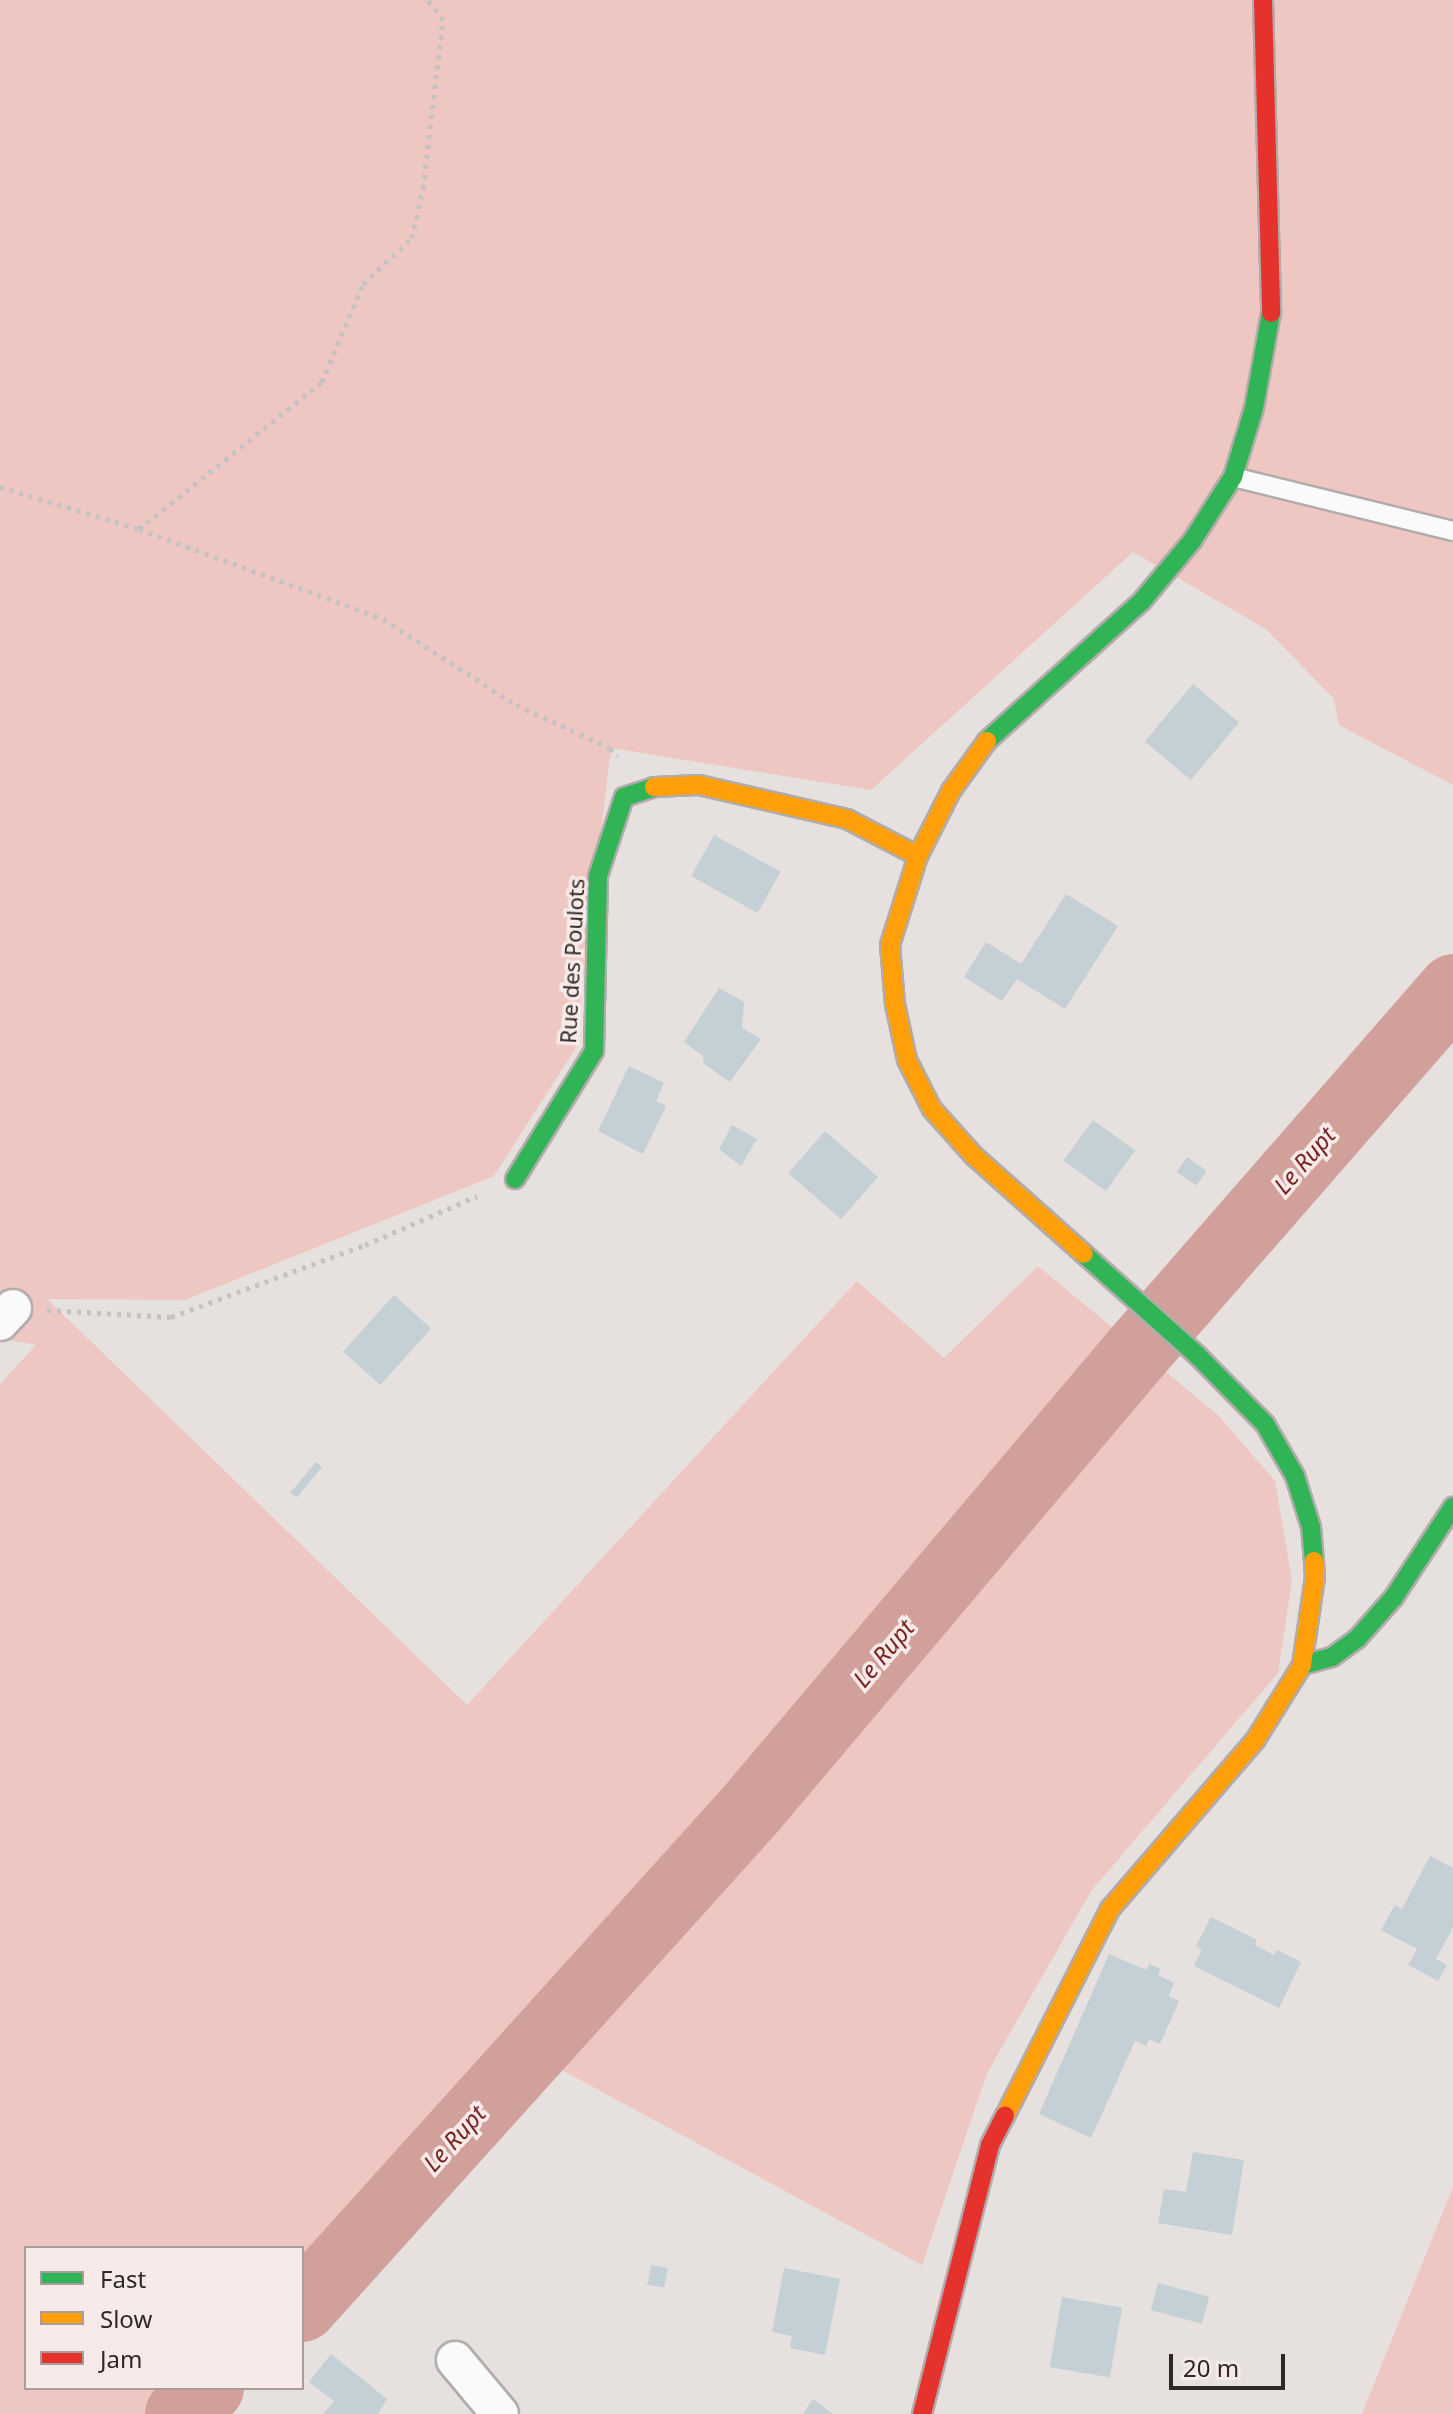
<!DOCTYPE html>
<style>
body{margin:0}
#map{position:relative;width:1453px;height:2414px;overflow:hidden;background:#e6e0de;font-family:"Noto Sans",sans-serif}
div>[style]{position:absolute}
.green>*{inset:0;background:#eec7c2}
.river>*{height:70px;margin:-35px;padding:0 35px;transform-origin:35px;border-radius:35px;background:#d2a09a}
.building>*{inset:0;background:#c4d0d5;transform-origin:0 0}
.path>*{height:5px;margin-top:-2.5px;transform-origin:0;background:repeating-linear-gradient(90deg,#c5c2c2 0 4px,transparent 0 10px)}
.roads{filter:drop-shadow(2px 0 #b1acab) drop-shadow(-2px 0 #b1acab) drop-shadow(0 2px #b1acab) drop-shadow(0 -2px #b1acab)}
.lane>*{height:18px;margin:-9px;padding:0 9px;transform-origin:9px;border-radius:9px;background:#fbfafa}
.street>*{height:36px;margin:-18px;padding:0 18px;transform-origin:18px;border-radius:18px;background:#fbfafa}
.fast>*{height:18px;margin:-9px;padding:0 9px;transform-origin:9px;border-radius:9px;background:#30b455}
.slow>*{height:18px;margin:-9px;padding:0 9px;transform-origin:9px;border-radius:9px;background:#ff9f0a}
.jam>*{height:18px;margin:-9px;padding:0 9px;transform-origin:9px;border-radius:9px;background:#e5322d}
span{translate:-50% -50%;white-space:nowrap;text-align:center;line-height:1.15;-webkit-text-stroke:7px #f8eae8;paint-order:stroke}
.street-label{font-size:22px;color:#2e2929}
.water-label{font-size:24px;color:#782522;font-style:italic}
.legend{position:absolute;left:24px;top:2246px;width:280px;height:144px;box-sizing:border-box;background:#f8eae8;border:2px solid #a79d9c;margin:0;padding:10px 14px;list-style:none;font-size:24px;color:#2e2929}
.legend li{display:flex;align-items:center;gap:16px;height:40px}
.legend b{width:40px;border:2px solid #a79d9c}
.scale{position:absolute;left:1169px;top:2354px;width:116px;height:36px;box-sizing:border-box;border:4px solid #2e2929;border-top:0;padding-left:10px;font-size:24px;line-height:28px;white-space:nowrap;color:#2e2929;-webkit-text-stroke:6px #f8eae8;paint-order:stroke}
</style>
<div id="map">
<div class="green">
<i style="clip-path:polygon(0 0,1453px 0,1453px 785px,1339px 725px,1334px 699px,1266px 629px,1133px 552px,871px 790px,611px 748px,575px 1049px,494px 1176px,185px 1300px,47px 1299px,467px 1705px,857px 1281px,944px 1358px,1038px 1266px,1219px 1416px,1275px 1481px,1292px 1581px,1278px 1673px,1091px 1891px,987px 2073px,922px 2265px,523px 2049px,302px 2277px,302px 2248px,26px 2248px,26px 2388px,194px 2388px,168px 2414px,0 2414px,0 1384px,36px 1345px,0 1338px)"></i>
<i style="clip-path:polygon(1453px 2187px,1453px 2414px,1362px 2414px)"></i>
</div>
<div class="river">
<i style="left:302px;top:2307px;width:671px;rotate:-47.96deg"></i>
<i style="left:751px;top:1809px;width:597px;rotate:-49.83deg"></i>
<i style="left:1136px;top:1353px;width:483px;rotate:-48.9deg"></i>
<i style="left:180px;top:2414px;width:39px;rotate:-42deg"></i>
</div>
<div class="building">
<i style="left:1193px;top:684px;width:60px;height:75px;rotate:40deg"></i>
<i style="left:714px;top:835px;width:76px;height:47px;rotate:29deg"></i>
<i style="clip-path:polygon(1066px 894px,1118px 926px,1065px 1009px,1017px 979px,1002px 1001px,964px 977px,986px 942px,1021px 964px)"></i>
<i style="clip-path:polygon(719px 988px,744px 1002px,742px 1028px,761px 1039px,730px 1082px,704px 1064px,703px 1056px,684px 1042px)"></i>
<i style="clip-path:polygon(629px 1066px,664px 1083px,656px 1101px,666px 1106px,643px 1154px,598px 1131px)"></i>
<i style="left:1093px;top:1120px;width:52px;height:50px;rotate:36deg"></i>
<i style="clip-path:polygon(732px 1125px,757px 1139px,741px 1166px,719px 1149px)"></i>
<i style="left:825px;top:1131px;width:70px;height:56px;rotate:41deg"></i>
<i style="left:1187px;top:1157px;width:24px;height:18px;rotate:35deg"></i>
<i style="left:394px;top:1295px;width:50px;height:76px;rotate:42deg"></i>
<i style="left:316px;top:1462px;width:8px;height:40px;rotate:40deg"></i>
<i style="clip-path:polygon(1430px 1856px,1453px 1868px,1453px 1927px,1436px 1959px,1447px 1965px,1438px 1981px,1408px 1965px,1417px 1949px,1381px 1930px,1395px 1905px,1402px 1909px)"></i>
<i style="clip-path:polygon(1211px 1917px,1257px 1940px,1255px 1945px,1274px 1955px,1277px 1950px,1301px 1962px,1279px 2008px,1194px 1966px,1202px 1949px,1196px 1946px)"></i>
<i style="clip-path:polygon(1109px 1954px,1146px 1970px,1149px 1964px,1161px 1969px,1158px 1975px,1174px 1983px,1169px 1996px,1179px 2001px,1160px 2044px,1149px 2039px,1146px 2046px,1135px 2041px,1091px 2138px,1039px 2114px)"></i>
<i style="clip-path:polygon(1193px 2152px,1244px 2160px,1232px 2235px,1158px 2223px,1164px 2189px,1186px 2192px)"></i>
<i style="left:651px;top:2265px;width:17px;height:20px;rotate:10deg"></i>
<i style="clip-path:polygon(784px 2268px,840px 2279px,825px 2355px,790px 2348px,792px 2336px,772px 2332px)"></i>
<i style="left:1158px;top:2283px;width:53px;height:28px;rotate:15deg"></i>
<i style="left:1062px;top:2297px;width:61px;height:71px;rotate:10deg"></i>
<i style="clip-path:polygon(331px 2354px,387px 2399px,378px 2414px,323px 2414px,334px 2401px,309px 2382px)"></i>
<i style="clip-path:polygon(813px 2399px,833px 2414px,803px 2414px)"></i>
</div>
<div class="path">
<i style="left:0;top:487px;width:145px;rotate:16.8deg"></i>
<i style="left:139px;top:529px;width:260px;rotate:20.2deg"></i>
<i style="left:383px;top:619px;width:158px;rotate:32.9deg"></i>
<i style="left:516px;top:705px;width:103px;rotate:24.6deg"></i>
<i style="left:610px;top:748px;width:11px;rotate:45deg"></i>
<i style="left:139px;top:529px;width:235px;rotate:-38.8deg"></i>
<i style="left:322px;top:382px;width:106px;rotate:-67.3deg"></i>
<i style="left:363px;top:284px;width:67px;rotate:-43.2deg"></i>
<i style="left:412px;top:238px;width:51px;rotate:-77.6deg"></i>
<i style="left:423px;top:188px;width:169px;rotate:-83.2deg"></i>
<i style="left:443px;top:20px;width:25px;rotate:-127deg"></i>
<i style="left:47px;top:1310px;width:124px;rotate:3.2deg"></i>
<i style="left:171px;top:1317px;width:207px;rotate:-20.4deg"></i>
<i style="left:365px;top:1245px;width:122px;rotate:-23.6deg"></i>
</div>
<div class="roads">
<div class="lane">
<i style="left:1233px;top:477px;width:227px;rotate:13.8deg"></i>
</div>
<div class="street">
<i style="left:0;top:1322px;width:19px;rotate:-47deg"></i>
<i style="left:455px;top:2360px;width:70px;rotate:50.2deg"></i>
</div>
<div class="fast">
<i style="left:987px;top:741px;width:209px;rotate:-42.1deg"></i>
<i style="left:1142px;top:601px;width:78px;rotate:-50.2deg"></i>
<i style="left:1192px;top:541px;width:76px;rotate:-57.4deg"></i>
<i style="left:1233px;top:477px;width:72px;rotate:-73.1deg"></i>
<i style="left:1254px;top:408px;width:97px;rotate:-79.9deg"></i>
<i style="left:515px;top:1179px;width:150px;rotate:-58.3deg"></i>
<i style="left:594px;top:1051px;width:175px;rotate:-88.7deg"></i>
<i style="left:598px;top:876px;width:83px;rotate:-71.8deg"></i>
<i style="left:624px;top:797px;width:32px;rotate:-18deg"></i>
<i style="left:1084px;top:1254px;width:152px;rotate:41.8deg"></i>
<i style="left:1197px;top:1355px;width:97px;rotate:45.4deg"></i>
<i style="left:1265px;top:1424px;width:60px;rotate:60deg"></i>
<i style="left:1295px;top:1476px;width:53px;rotate:72.6deg"></i>
<i style="left:1311px;top:1527px;width:34px;rotate:85deg"></i>
<i style="left:1302px;top:1665px;width:31px;rotate:-15deg"></i>
<i style="left:1332px;top:1657px;width:31px;rotate:-36deg"></i>
<i style="left:1357px;top:1639px;width:56px;rotate:-48.6deg"></i>
<i style="left:1394px;top:1597px;width:108px;rotate:-56.8deg"></i>
</div>
<div class="slow">
<i style="left:987px;top:741px;width:62px;rotate:125.8deg"></i>
<i style="left:951px;top:791px;width:73px;rotate:116.9deg"></i>
<i style="left:918px;top:856px;width:93px;rotate:107.5deg"></i>
<i style="left:890px;top:945px;width:59px;rotate:85.2deg"></i>
<i style="left:895px;top:1004px;width:57px;rotate:77.9deg"></i>
<i style="left:907px;top:1060px;width:55px;rotate:63deg"></i>
<i style="left:932px;top:1109px;width:63px;rotate:48.2deg"></i>
<i style="left:974px;top:1156px;width:147px;rotate:41.7deg"></i>
<i style="left:654px;top:787px;width:45px;rotate:-2.5deg"></i>
<i style="left:699px;top:785px;width:152px;rotate:12.9deg"></i>
<i style="left:847px;top:819px;width:80px;rotate:27.5deg"></i>
<i style="left:1005px;top:2116px;width:232px;rotate:-63.1deg"></i>
<i style="left:1110px;top:1909px;width:224px;rotate:-49.3deg"></i>
<i style="left:1256px;top:1739px;width:87px;rotate:-58.1deg"></i>
<i style="left:1302px;top:1665px;width:89px;rotate:-81.6deg"></i>
<i style="left:1315px;top:1577px;width:16px;rotate:-94deg"></i>
</div>
<div class="jam">
<i style="left:1263px;top:0;width:313px;rotate:88.5deg"></i>
<i style="left:922px;top:2414px;width:277px;rotate:-75.8deg"></i>
<i style="left:990px;top:2145px;width:33px;rotate:-63deg"></i>
</div>
</div>
<div class="street-label">
<span style="left:572px;top:961px;rotate:-87deg">Rue des Poulots</span>
</div>
<div class="water-label">
<span style="left:1304px;top:1160px;rotate:-49deg">Le Rupt</span>
<span style="left:883px;top:1653px;rotate:-50deg">Le Rupt</span>
<span style="left:454px;top:2138px;rotate:-48deg">Le Rupt</span>
</div>
<ul class="legend">
<li><b style="height:10px;background:#30b455"></b>Fast</li>
<li><b style="height:10px;background:#ff9f0a"></b>Slow</li>
<li><b style="height:10px;background:#e5322d"></b>Jam</li>
</ul>
<div class="scale">20 m</div>
</div>
